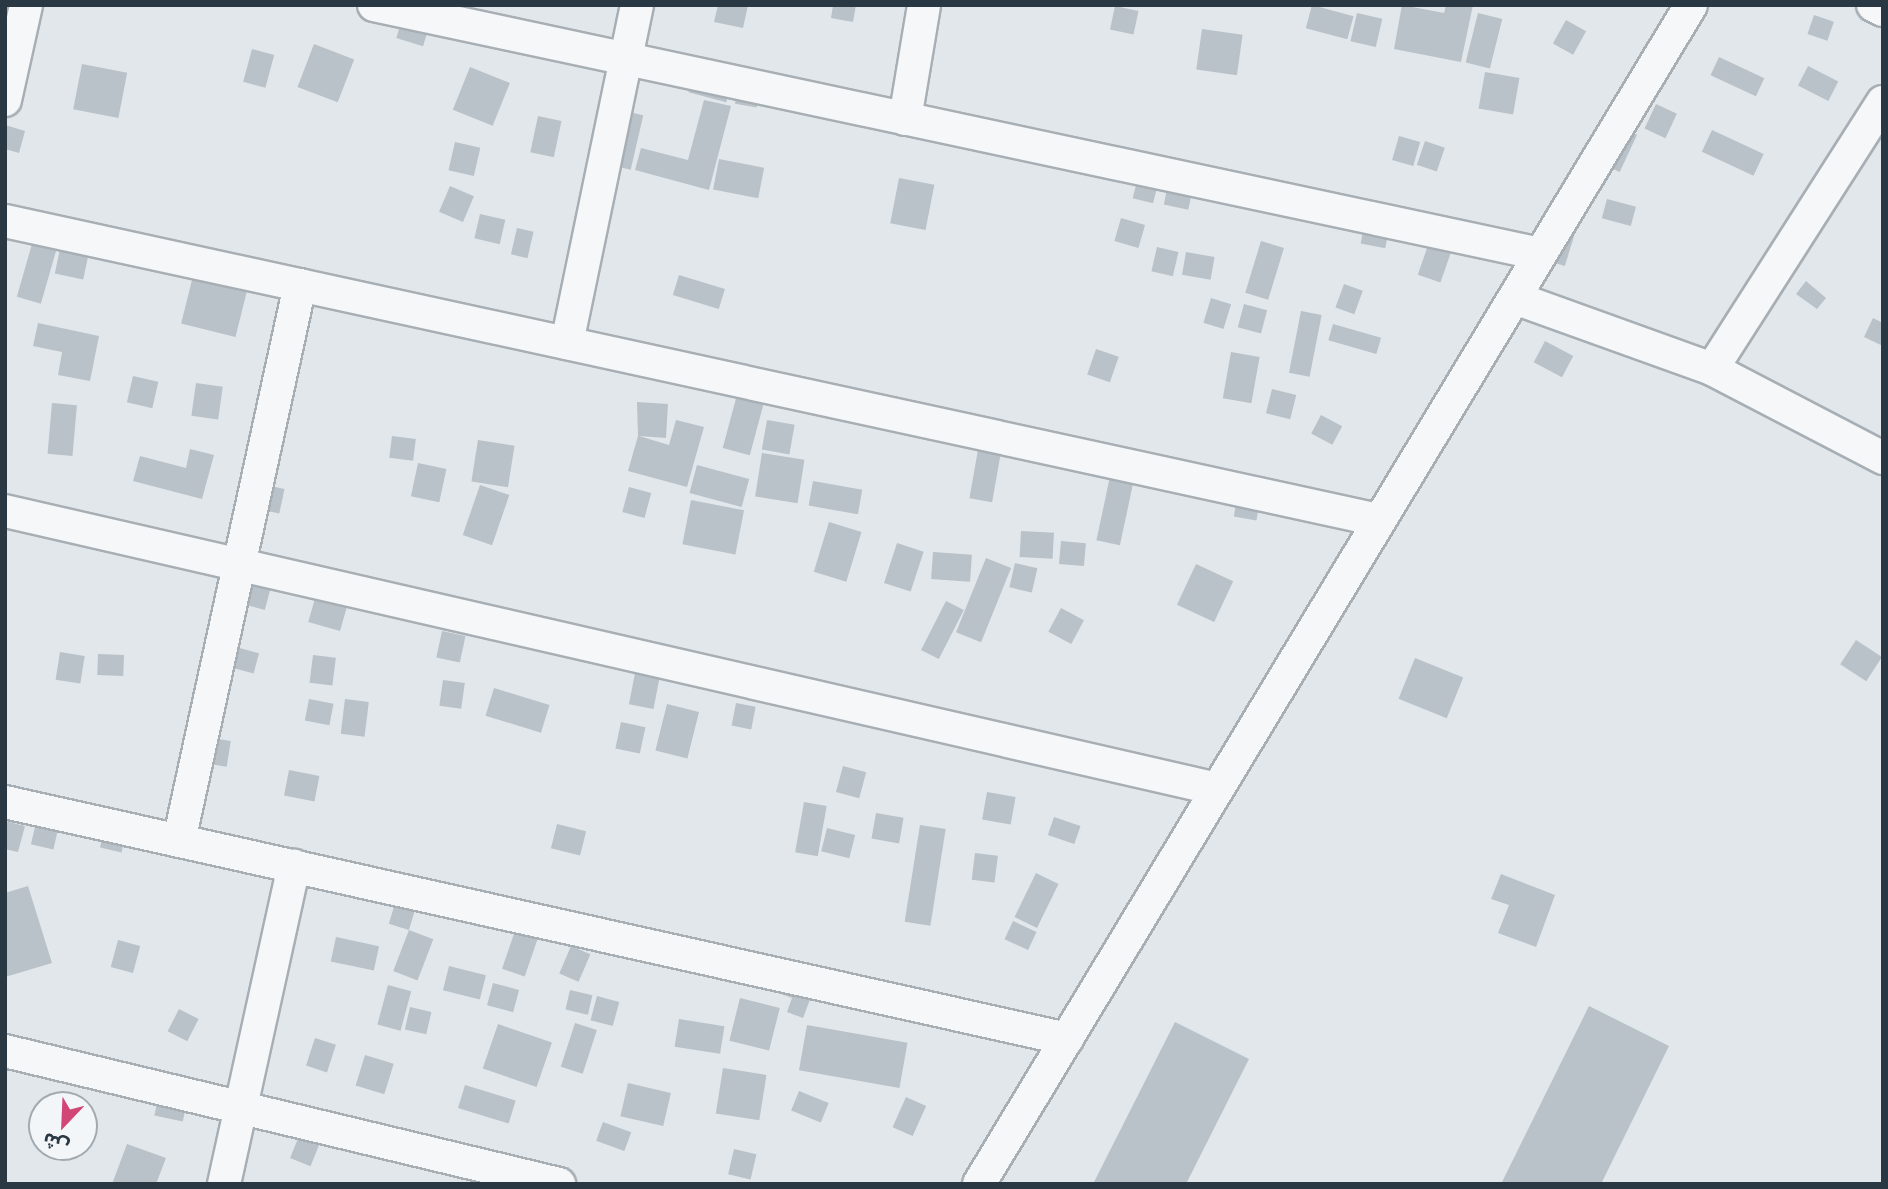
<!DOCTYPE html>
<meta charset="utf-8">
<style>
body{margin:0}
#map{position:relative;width:1888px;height:1189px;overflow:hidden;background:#e2e7eb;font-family:"Asap Condensed","Noto Sans Arabic",sans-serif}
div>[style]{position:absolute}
.building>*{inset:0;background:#b9c2c8;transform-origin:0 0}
.roads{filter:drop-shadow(2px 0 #a7afb5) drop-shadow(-2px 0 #a7afb5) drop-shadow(0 2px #a7afb5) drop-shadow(0 -2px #a7afb5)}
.minor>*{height:32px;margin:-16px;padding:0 16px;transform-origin:16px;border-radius:16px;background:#f5f7f9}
span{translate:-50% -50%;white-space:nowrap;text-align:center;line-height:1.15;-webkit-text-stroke:7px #f2f6f8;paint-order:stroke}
.frame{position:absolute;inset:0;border:7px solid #2a3843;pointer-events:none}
.north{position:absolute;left:28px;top:1091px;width:70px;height:70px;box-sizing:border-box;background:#f2f6f8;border:2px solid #a2aab0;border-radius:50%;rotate:203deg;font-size:19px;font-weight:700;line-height:28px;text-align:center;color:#2a3843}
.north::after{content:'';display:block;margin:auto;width:24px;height:32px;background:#d24675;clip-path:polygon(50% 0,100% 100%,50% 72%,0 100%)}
</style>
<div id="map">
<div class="building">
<i style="clip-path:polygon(718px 5px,748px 5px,743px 28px,714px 22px)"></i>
<i style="clip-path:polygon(833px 5px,856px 5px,853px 22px,831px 18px)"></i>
<i style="left:1312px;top:5px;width:43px;height:24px;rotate:15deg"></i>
<i style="clip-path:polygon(1402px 5px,1444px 13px,1446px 5px,1473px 5px,1461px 62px,1394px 49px)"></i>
<i style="left:1115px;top:6px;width:24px;height:24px;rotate:12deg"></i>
<i style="left:1357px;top:13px;width:26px;height:29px;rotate:13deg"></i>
<i style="left:1478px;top:13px;width:25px;height:51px;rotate:14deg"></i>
<i style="left:1814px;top:15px;width:21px;height:20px;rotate:19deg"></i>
<i style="left:403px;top:16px;width:28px;height:23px;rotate:17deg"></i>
<i style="left:1566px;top:20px;width:23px;height:27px;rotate:29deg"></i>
<i style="left:1202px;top:29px;width:41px;height:41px;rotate:8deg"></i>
<i style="left:314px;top:44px;width:43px;height:46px;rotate:21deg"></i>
<i style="left:252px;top:49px;width:23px;height:34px;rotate:15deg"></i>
<i style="left:1719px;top:57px;width:50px;height:20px;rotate:25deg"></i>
<i style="left:82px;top:64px;width:46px;height:46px;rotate:11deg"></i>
<i style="left:1808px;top:66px;width:34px;height:22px;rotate:27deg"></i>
<i style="left:470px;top:67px;width:43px;height:46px;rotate:22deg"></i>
<i style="left:695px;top:68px;width:39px;height:25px;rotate:15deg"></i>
<i style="left:1485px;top:72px;width:35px;height:37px;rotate:10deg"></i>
<i style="left:739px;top:81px;width:22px;height:23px;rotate:10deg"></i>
<i style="clip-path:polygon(704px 100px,731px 106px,709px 190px,635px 170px,641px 148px,688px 160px)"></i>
<i style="left:1656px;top:104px;width:23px;height:27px;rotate:25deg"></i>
<i style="left:616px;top:109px;width:28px;height:56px;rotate:13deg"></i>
<i style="left:538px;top:116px;width:24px;height:37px;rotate:12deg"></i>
<i style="clip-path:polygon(5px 125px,25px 131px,19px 153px,5px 149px)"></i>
<i style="left:1618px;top:126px;width:21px;height:41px;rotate:25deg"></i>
<i style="left:1712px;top:130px;width:57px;height:24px;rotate:25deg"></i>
<i style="left:1399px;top:136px;width:22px;height:25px;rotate:16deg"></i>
<i style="left:1425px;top:141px;width:21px;height:25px;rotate:19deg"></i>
<i style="left:455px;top:142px;width:26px;height:29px;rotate:13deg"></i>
<i style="left:719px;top:159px;width:46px;height:31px;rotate:11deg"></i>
<i style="left:1139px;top:173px;width:21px;height:26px;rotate:14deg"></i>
<i style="left:899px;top:178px;width:36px;height:46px;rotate:11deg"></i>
<i style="left:1169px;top:180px;width:25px;height:25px;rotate:12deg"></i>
<i style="left:450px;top:186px;width:26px;height:28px;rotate:23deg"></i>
<i style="left:1607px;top:199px;width:30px;height:20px;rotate:15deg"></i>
<i style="left:480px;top:214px;width:26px;height:25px;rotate:13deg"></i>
<i style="left:1366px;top:216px;width:25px;height:28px;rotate:11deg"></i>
<i style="left:1121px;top:218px;width:25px;height:24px;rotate:16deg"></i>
<i style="left:1437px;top:219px;width:24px;height:59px;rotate:19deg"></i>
<i style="left:1551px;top:219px;width:27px;height:41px;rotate:17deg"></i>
<i style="left:517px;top:228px;width:17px;height:27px;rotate:13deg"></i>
<i style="left:1261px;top:241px;width:24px;height:54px;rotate:17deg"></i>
<i style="left:32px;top:244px;width:25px;height:55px;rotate:16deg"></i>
<i style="left:1157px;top:247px;width:22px;height:25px;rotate:13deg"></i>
<i style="left:60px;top:249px;width:29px;height:25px;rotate:12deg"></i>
<i style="left:1186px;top:252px;width:29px;height:23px;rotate:10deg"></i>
<i style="left:679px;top:275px;width:48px;height:21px;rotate:17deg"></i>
<i style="left:193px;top:276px;width:56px;height:49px;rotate:14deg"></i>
<i style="clip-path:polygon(1806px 281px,1826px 298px,1817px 309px,1796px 294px)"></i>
<i style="left:1344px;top:284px;width:20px;height:25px;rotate:20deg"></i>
<i style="left:1211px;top:298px;width:21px;height:26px;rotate:17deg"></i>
<i style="left:1244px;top:304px;width:24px;height:24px;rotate:15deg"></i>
<i style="left:1301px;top:311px;width:21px;height:63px;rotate:11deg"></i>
<i style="clip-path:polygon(1873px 318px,1883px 323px,1883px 346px,1864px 337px)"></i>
<i style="clip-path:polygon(38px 323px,99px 336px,90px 381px,58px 375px,62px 352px,33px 346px)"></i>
<i style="left:1333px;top:324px;width:50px;height:17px;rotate:16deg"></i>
<i style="left:1545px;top:341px;width:32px;height:24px;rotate:28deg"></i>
<i style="left:1096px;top:349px;width:24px;height:27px;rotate:19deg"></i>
<i style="left:1231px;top:352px;width:29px;height:47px;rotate:10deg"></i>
<i style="left:133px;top:376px;width:26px;height:27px;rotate:13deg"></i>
<i style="left:196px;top:383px;width:27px;height:33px;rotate:8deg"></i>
<i style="left:1272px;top:389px;width:25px;height:25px;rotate:14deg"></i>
<i style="left:738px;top:391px;width:28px;height:59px;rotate:15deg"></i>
<i style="clip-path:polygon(637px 402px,668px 404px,666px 438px,639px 436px,669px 445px,676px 420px,704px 427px,687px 487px,628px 471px,638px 436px)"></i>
<i style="left:52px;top:403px;width:25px;height:51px;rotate:5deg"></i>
<i style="left:1321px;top:415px;width:24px;height:21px;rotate:28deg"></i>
<i style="left:767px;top:420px;width:28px;height:30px;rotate:10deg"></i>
<i style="left:392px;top:436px;width:24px;height:22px;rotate:7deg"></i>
<i style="left:478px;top:440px;width:37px;height:42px;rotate:9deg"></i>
<i style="left:979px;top:444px;width:23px;height:55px;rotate:10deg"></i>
<i style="clip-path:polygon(190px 449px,214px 455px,202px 499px,133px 481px,140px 456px,186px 468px)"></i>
<i style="left:762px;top:453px;width:43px;height:44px;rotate:9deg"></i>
<i style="left:418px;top:463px;width:29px;height:34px;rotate:12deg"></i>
<i style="left:697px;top:465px;width:54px;height:29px;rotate:15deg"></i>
<i style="left:1112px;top:467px;width:24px;height:75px;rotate:12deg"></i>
<i style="left:813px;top:481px;width:50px;height:25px;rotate:10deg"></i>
<i style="left:261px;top:484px;width:24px;height:25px;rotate:12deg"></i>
<i style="left:480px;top:485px;width:31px;height:53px;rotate:19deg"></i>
<i style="left:629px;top:487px;width:23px;height:26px;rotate:15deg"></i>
<i style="left:1239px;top:487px;width:23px;height:30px;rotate:10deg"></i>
<i style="left:691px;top:500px;width:54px;height:45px;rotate:11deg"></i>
<i style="left:829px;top:522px;width:34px;height:52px;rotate:17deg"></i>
<i style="left:1021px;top:531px;width:33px;height:26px;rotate:3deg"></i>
<i style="left:1061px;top:541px;width:25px;height:23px;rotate:5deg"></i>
<i style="left:897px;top:543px;width:28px;height:42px;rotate:18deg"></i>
<i style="left:933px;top:552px;width:39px;height:27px;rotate:4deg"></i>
<i style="left:986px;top:558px;width:27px;height:80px;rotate:22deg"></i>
<i style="left:1015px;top:563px;width:23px;height:25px;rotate:13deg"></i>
<i style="left:1196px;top:564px;width:41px;height:45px;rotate:25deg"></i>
<i style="left:242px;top:579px;width:30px;height:24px;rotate:15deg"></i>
<i style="left:316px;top:595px;width:33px;height:28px;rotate:16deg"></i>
<i style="left:946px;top:601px;width:20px;height:55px;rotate:27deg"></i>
<i style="left:1061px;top:608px;width:26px;height:27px;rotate:28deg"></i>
<i style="left:442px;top:631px;width:24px;height:27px;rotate:12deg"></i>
<i style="left:1856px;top:640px;width:31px;height:29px;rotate:33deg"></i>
<i style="left:232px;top:646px;width:28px;height:21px;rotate:15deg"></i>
<i style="left:60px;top:652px;width:25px;height:28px;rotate:9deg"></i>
<i style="left:98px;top:654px;width:26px;height:21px;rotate:2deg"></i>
<i style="left:313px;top:655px;width:23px;height:28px;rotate:7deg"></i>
<i style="left:1415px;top:658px;width:52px;height:44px;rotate:22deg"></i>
<i style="left:636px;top:668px;width:25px;height:37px;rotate:11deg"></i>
<i style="left:443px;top:680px;width:22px;height:26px;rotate:8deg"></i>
<i style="left:494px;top:688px;width:58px;height:29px;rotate:17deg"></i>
<i style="left:309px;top:699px;width:25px;height:22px;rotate:11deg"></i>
<i style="left:345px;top:699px;width:24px;height:35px;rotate:7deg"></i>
<i style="left:736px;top:703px;width:20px;height:23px;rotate:11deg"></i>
<i style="left:667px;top:704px;width:33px;height:48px;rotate:14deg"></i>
<i style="left:621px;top:722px;width:25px;height:27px;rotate:12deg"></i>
<i style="left:212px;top:738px;width:19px;height:26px;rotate:9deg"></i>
<i style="left:843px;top:766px;width:24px;height:27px;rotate:15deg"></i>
<i style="left:289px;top:770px;width:31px;height:26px;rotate:11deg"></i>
<i style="left:987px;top:792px;width:29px;height:28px;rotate:10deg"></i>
<i style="left:804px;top:802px;width:23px;height:51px;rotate:10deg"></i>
<i style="left:876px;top:813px;width:28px;height:26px;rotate:10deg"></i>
<i style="left:1054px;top:817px;width:28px;height:19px;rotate:19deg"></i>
<i style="left:37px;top:818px;width:23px;height:27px;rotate:13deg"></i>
<i style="clip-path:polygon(5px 821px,25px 826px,18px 852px,5px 849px)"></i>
<i style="left:557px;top:824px;width:30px;height:25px;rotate:14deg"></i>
<i style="left:920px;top:825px;width:26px;height:98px;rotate:9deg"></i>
<i style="left:105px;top:826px;width:22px;height:22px;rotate:13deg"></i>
<i style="left:827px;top:828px;width:29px;height:24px;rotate:14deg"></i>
<i style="left:975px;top:853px;width:23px;height:27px;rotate:7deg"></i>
<i style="left:1036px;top:873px;width:25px;height:49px;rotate:26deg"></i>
<i style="clip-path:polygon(1501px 874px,1555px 895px,1536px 947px,1498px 933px,1509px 905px,1491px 899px)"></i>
<i style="clip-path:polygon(28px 886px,52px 963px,5px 977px,5px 893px)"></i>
<i style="left:397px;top:897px;width:21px;height:28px;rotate:17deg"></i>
<i style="left:1013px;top:921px;width:26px;height:20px;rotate:25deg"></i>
<i style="left:516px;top:928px;width:24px;height:43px;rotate:19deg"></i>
<i style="left:409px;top:930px;width:26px;height:44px;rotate:21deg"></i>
<i style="left:336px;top:937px;width:44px;height:25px;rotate:12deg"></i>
<i style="left:118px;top:940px;width:23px;height:28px;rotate:15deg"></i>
<i style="left:571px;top:946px;width:21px;height:30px;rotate:23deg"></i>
<i style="left:449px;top:966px;width:38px;height:25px;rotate:14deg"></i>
<i style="clip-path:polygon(722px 972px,817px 981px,803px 1018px,787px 1012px,792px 998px)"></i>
<i style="left:493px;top:983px;width:27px;height:23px;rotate:15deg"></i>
<i style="left:388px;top:985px;width:24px;height:41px;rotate:15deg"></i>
<i style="left:570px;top:990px;width:23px;height:20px;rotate:13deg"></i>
<i style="left:597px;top:996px;width:23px;height:25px;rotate:15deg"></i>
<i style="left:740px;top:998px;width:41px;height:44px;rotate:14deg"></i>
<i style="clip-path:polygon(1589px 1006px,1669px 1046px,1601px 1184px,1501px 1184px)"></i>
<i style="left:410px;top:1007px;width:22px;height:23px;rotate:13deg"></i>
<i style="left:179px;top:1009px;width:22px;height:25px;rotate:27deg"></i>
<i style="left:679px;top:1019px;width:46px;height:28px;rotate:9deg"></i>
<i style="clip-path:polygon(1175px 1022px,1249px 1059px,1186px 1184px,1093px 1184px)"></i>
<i style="left:575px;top:1023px;width:23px;height:46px;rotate:18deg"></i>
<i style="left:498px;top:1024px;width:57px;height:47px;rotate:19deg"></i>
<i style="left:807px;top:1025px;width:102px;height:46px;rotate:10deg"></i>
<i style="left:315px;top:1038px;width:22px;height:29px;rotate:18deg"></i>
<i style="left:365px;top:1055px;width:30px;height:32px;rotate:17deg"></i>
<i style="left:723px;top:1068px;width:44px;height:46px;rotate:9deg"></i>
<i style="left:628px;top:1083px;width:44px;height:34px;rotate:13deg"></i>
<i style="left:465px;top:1085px;width:53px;height:24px;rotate:17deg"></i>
<i style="left:799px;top:1091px;width:32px;height:21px;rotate:22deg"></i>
<i style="left:159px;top:1094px;width:29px;height:22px;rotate:12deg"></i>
<i style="left:906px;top:1097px;width:22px;height:33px;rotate:24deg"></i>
<i style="left:603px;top:1122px;width:30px;height:20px;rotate:20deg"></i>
<i style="left:301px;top:1131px;width:22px;height:29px;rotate:22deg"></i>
<i style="clip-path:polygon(127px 1144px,166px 1158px,156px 1184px,112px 1184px)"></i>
<i style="left:734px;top:1149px;width:23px;height:26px;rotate:13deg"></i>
</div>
<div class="roads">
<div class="minor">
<i style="left:374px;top:5px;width:1192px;rotate:12.05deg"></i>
<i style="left:1873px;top:5px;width:11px;rotate:27deg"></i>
<i style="left:5px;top:100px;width:97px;rotate:-77.5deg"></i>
<i style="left:905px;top:119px;width:116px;rotate:-80.5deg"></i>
<i style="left:5px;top:221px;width:1406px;rotate:12.28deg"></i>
<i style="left:1515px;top:298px;width:209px;rotate:19.8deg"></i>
<i style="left:1712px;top:369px;width:193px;rotate:27.5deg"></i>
<i style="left:567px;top:343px;width:345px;rotate:-78.3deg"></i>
<i style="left:1712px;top:369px;width:317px;rotate:-57.4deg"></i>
<i style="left:5px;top:511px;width:1243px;rotate:12.92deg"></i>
<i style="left:5px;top:802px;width:1088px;rotate:12.58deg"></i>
<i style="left:179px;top:841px;width:569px;rotate:-77.72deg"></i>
<i style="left:5px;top:1051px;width:570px;rotate:13.5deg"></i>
<i style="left:224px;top:1184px;width:326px;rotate:-77.6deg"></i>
<i style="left:979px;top:1184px;width:1377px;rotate:-58.87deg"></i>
</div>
</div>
<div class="frame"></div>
<div class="north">ش</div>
</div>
